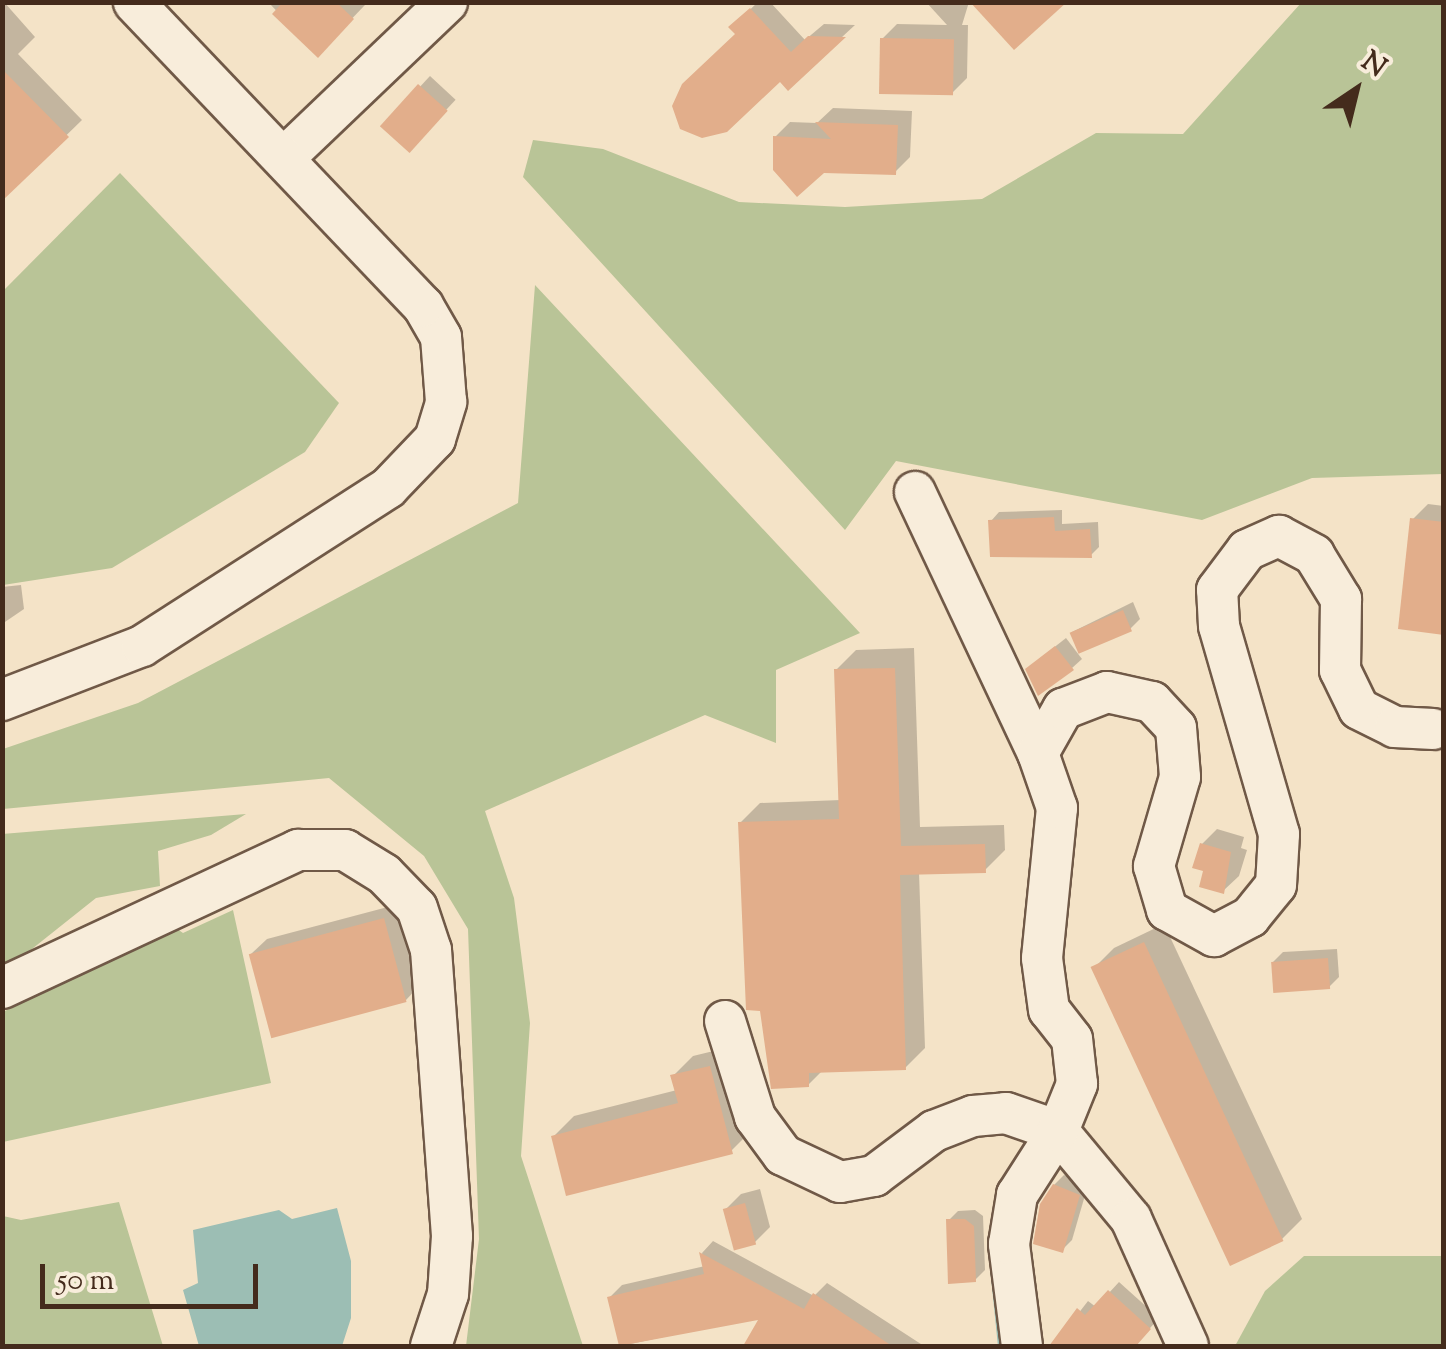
<!DOCTYPE html>
<style>
body{margin:0}
#map{position:relative;width:1446px;height:1349px;overflow:hidden;background:#f4e3c7;font-family:"Sorts Mill Goudy",serif}
div>[style]{position:absolute}
.green>*{inset:0;background:#b9c497}
.water>*{inset:0;background:#9cbeb4}
.shadow>*{inset:0;background:#0003;transform-origin:0 0}
.stream>*{height:9px;margin:-4.5px;padding:0 4.5px;transform-origin:4.5px;border-radius:4.5px;background:#9cbeb4}
.building>*{inset:0;background:#e2ae8b;transform-origin:0 0}
.roads{filter:drop-shadow(2px 0 #705947) drop-shadow(-2px 0 #705947) drop-shadow(0 2px #705947) drop-shadow(0 -2px #705947)}
.minor>*{height:40px;margin:-20px;padding:0 20px;transform-origin:20px;border-radius:20px;background:#f8eddb}
span{translate:-50% -50%;white-space:nowrap;text-align:center;line-height:1.15;-webkit-text-stroke:10px #f8eddb;paint-order:stroke}
.frame{position:absolute;inset:0;border:5px solid #442b1c;pointer-events:none}
.north{position:absolute;left:1306px;top:40px;width:100px;height:100px;-webkit-text-stroke:8px #f8eddb;paint-order:stroke;rotate:35deg;font-size:28px;font-weight:700;line-height:40px;text-align:center;color:#442b1c}
.north::after{content:'';display:block;margin:auto;width:35px;height:45px;background:#442b1c;clip-path:polygon(50% 0,100% 100%,50% 72%,0 100%)}
.scale{position:absolute;left:40px;top:1264px;width:218px;height:45px;box-sizing:border-box;border:5px solid #442b1c;border-top:0;padding-left:12px;font-size:30px;line-height:35px;white-space:nowrap;color:#442b1c;-webkit-text-stroke:8px #f8eddb;paint-order:stroke}
</style>
<div id="map">
<div class="green">
<i style="clip-path:polygon(1301px 3px,1443px 3px,1443px 474px,1312px 478px,1202px 520px,896px 461px,845px 530px,523px 177px,533px 140px,603px 149px,739px 202px,845px 207px,982px 199px,1096px 133px,1183px 134px)"></i>
<i style="clip-path:polygon(120px 173px,339px 403px,305px 452px,112px 568px,3px 585px,3px 291px)"></i>
<i style="clip-path:polygon(535px 285px,860px 633px,776px 670px,776px 743px,705px 715px,485px 811px,514px 898px,530px 1023px,521px 1156px,583px 1346px,466px 1346px,479px 1239px,468px 929px,424px 856px,329px 778px,3px 809px,3px 749px,138px 703px,518px 503px)"></i>
<i style="clip-path:polygon(246px 814px,211px 835px,158px 851px,160px 886px,96px 898px,3px 972px,2px 834px)"></i>
<i style="clip-path:polygon(233px 910px,271px 1083px,3px 1142px,3px 1012px,173px 926px,183px 933px)"></i>
<i style="clip-path:polygon(119px 1202px,163px 1346px,3px 1346px,3px 1216px,21px 1220px)"></i>
<i style="clip-path:polygon(1304px 1256px,1443px 1256px,1443px 1346px,1235px 1346px,1265px 1291px)"></i>
</div>
<div class="water">
<i style="clip-path:polygon(337px 1208px,351px 1261px,351px 1318px,342px 1346px,199px 1346px,183px 1290px,198px 1283px,193px 1230px,279px 1210px,292px 1219px)"></i>
</div>
<div class="shadow">
<i style="clip-path:polygon(4px 2px,35px 37px,18px 54px,82px 120px,2px 198px)"></i>
<i style="clip-path:polygon(268px 2px,362px 2px,365px 5px,318px 54px)"></i>
<i style="clip-path:polygon(758px 2px,770px 2px,805px 40px,824px 24px,855px 25px,788px 87px,732px 27px)"></i>
<i style="clip-path:polygon(926px 2px,969px 2px,962px 25px,968px 25px,967px 78px,952px 93px,882px 39px,897px 24px,947px 25px)"></i>
<i style="left:430px;top:76px;width:35px;height:68px;rotate:43deg"></i>
<i style="clip-path:polygon(833px 108px,912px 111px,910px 157px,895px 172px,823px 170px,775px 137px,790px 122px,817px 123px)"></i>
<i style="clip-path:polygon(1428px 504px,1444px 506px,1444px 632px,1413px 519px)"></i>
<i style="clip-path:polygon(1062px 510px,1062px 524px,1098px 522px,1099px 547px,1091px 555px,991px 521px,999px 512px)"></i>
<i style="clip-path:polygon(21px 585px,24px 609px,2px 624px,2px 587px)"></i>
<i style="clip-path:polygon(1133px 602px,1140px 619px,1130px 629px,1072px 632px)"></i>
<i style="clip-path:polygon(1066px 638px,1082px 659px,1072px 668px,1038px 660px)"></i>
<i style="clip-path:polygon(914px 648px,920px 827px,1004px 825px,1005px 850px,985px 870px,919px 872px,925px 1048px,905px 1068px,823px 1070px,808px 1085px,740px 823px,760px 803px,841px 800px,836px 670px,856px 650px)"></i>
<i style="clip-path:polygon(1217px 829px,1244px 837px,1241px 848px,1247px 850px,1239px 876px,1223px 891px,1206px 870px,1202px 844px)"></i>
<i style="clip-path:polygon(399px 904px,421px 984px,406px 1000px,251px 954px,267px 939px)"></i>
<i style="clip-path:polygon(1164px 924px,1302px 1219px,1282px 1239px,1094px 968px,1114px 948px)"></i>
<i style="clip-path:polygon(1337px 949px,1339px 977px,1329px 987px,1273px 962px,1283px 952px)"></i>
<i style="clip-path:polygon(730px 1047px,751px 1131px,731px 1151px,554px 1136px,574px 1116px,677px 1090px,673px 1076px,693px 1056px)"></i>
<i style="clip-path:polygon(1064px 1175px,1088px 1185px,1072px 1240px,1062px 1250px,1054px 1185px)"></i>
<i style="clip-path:polygon(760px 1189px,770px 1227px,755px 1242px,726px 1209px,741px 1194px)"></i>
<i style="clip-path:polygon(975px 1210px,983px 1216px,985px 1270px,975px 1280px,949px 1220px,958px 1211px)"></i>
<i style="clip-path:polygon(713px 1241px,814px 1296px,827px 1283px,924px 1346px,840px 1346px,811px 1330px,802px 1346px,746px 1346px,762px 1316px,621px 1346px,610px 1297px,622px 1285px,705px 1266px,702px 1253px)"></i>
<i style="clip-path:polygon(1119px 1282px,1159px 1318px,1134px 1346px,1053px 1346px,1088px 1301px,1096px 1307px)"></i>
</div>
<div class="stream">
<i style="left:994px;top:1267px;width:79px;rotate:84.2deg"></i>
</div>
<div class="building">
<i style="clip-path:polygon(283px 2px,336px 2px,354px 19px,318px 58px,272px 14px)"></i>
<i style="clip-path:polygon(970px 2px,1067px 2px,1014px 50px)"></i>
<i style="clip-path:polygon(750px 8px,791px 52px,808px 36px,846px 37px,788px 91px,780px 82px,727px 132px,702px 138px,680px 129px,672px 106px,682px 84px,735px 34px,728px 27px)"></i>
<i style="left:880px;top:38px;width:74px;height:56px;rotate:1deg"></i>
<i style="clip-path:polygon(2px 69px,69px 137px,2px 201px)"></i>
<i style="left:418px;top:84px;width:40px;height:57px;rotate:42deg"></i>
<i style="clip-path:polygon(815px 122px,898px 125px,896px 175px,824px 173px,797px 197px,773px 170px,773px 136px,831px 139px)"></i>
<i style="clip-path:polygon(1054px 517px,1055px 531px,1090px 529px,1092px 558px,990px 557px,988px 520px)"></i>
<i style="clip-path:polygon(1410px 518px,1444px 522px,1444px 635px,1398px 629px)"></i>
<i style="left:1123px;top:610px;width:23px;height:58px;rotate:67deg"></i>
<i style="clip-path:polygon(1055px 646px,1074px 670px,1038px 696px,1025px 669px)"></i>
<i style="clip-path:polygon(895px 668px,901px 846px,985px 844px,986px 873px,900px 875px,906px 1070px,809px 1073px,809px 1087px,771px 1089px,760px 1011px,746px 1010px,738px 822px,839px 819px,834px 669px)"></i>
<i style="clip-path:polygon(1200px 843px,1231px 852px,1224px 894px,1199px 887px,1203px 871px,1192px 868px)"></i>
<i style="left:384px;top:918px;width:87px;height:140px;rotate:75deg"></i>
<i style="left:1144px;top:942px;width:330px;height:59px;rotate:65deg"></i>
<i style="left:1328px;top:958px;width:31px;height:57px;rotate:86deg"></i>
<i style="clip-path:polygon(710px 1066px,733px 1154px,566px 1196px,551px 1136px,678px 1103px,670px 1075px)"></i>
<i style="clip-path:polygon(1053px 1184px,1080px 1195px,1063px 1253px,1033px 1244px,1040px 1204px)"></i>
<i style="left:745px;top:1203px;width:43px;height:23px;rotate:75deg"></i>
<i style="clip-path:polygon(946px 1219px,965px 1219px,974px 1226px,976px 1282px,948px 1284px)"></i>
<i style="clip-path:polygon(699px 1252px,804px 1309px,813px 1293px,892px 1346px,743px 1346px,758px 1320px,619px 1346px,607px 1297px,704px 1274px)"></i>
<i style="clip-path:polygon(1108px 1290px,1151px 1329px,1136px 1346px,1049px 1346px,1077px 1308px,1085px 1315px)"></i>
</div>
<div class="roads">
<div class="minor">
<i style="left:285px;top:157px;width:224px;rotate:-43.7deg"></i>
<i style="left:915px;top:492px;width:289px;rotate:64.8deg"></i>
<i style="left:2px;top:700px;width:150px;rotate:-21.1deg"></i>
<i style="left:142px;top:646px;width:292px;rotate:-32.7deg"></i>
<i style="left:388px;top:488px;width:68px;rotate:-46.2deg"></i>
<i style="left:435px;top:439px;width:39px;rotate:-73deg"></i>
<i style="left:446px;top:402px;width:65px;rotate:-94.4deg"></i>
<i style="left:441px;top:337px;width:36px;rotate:-120deg"></i>
<i style="left:423px;top:306px;width:419px;rotate:-133.6deg"></i>
<i style="left:2px;top:988px;width:327px;rotate:-25deg"></i>
<i style="left:298px;top:850px;width:47px"></i>
<i style="left:345px;top:850px;width:46px;rotate:31.6deg"></i>
<i style="left:384px;top:874px;width:47px;rotate:45.9deg"></i>
<i style="left:417px;top:908px;width:44px;rotate:71.6deg"></i>
<i style="left:431px;top:950px;width:287px;rotate:85.8deg"></i>
<i style="left:452px;top:1236px;width:58px;rotate:93.9deg"></i>
<i style="left:448px;top:1294px;width:55px;rotate:108.1deg"></i>
<i style="left:725px;top:1021px;width:101px;rotate:72.6deg"></i>
<i style="left:755px;top:1117px;width:47px;rotate:53.6deg"></i>
<i style="left:783px;top:1155px;width:63px;rotate:25.3deg"></i>
<i style="left:840px;top:1182px;width:35px;rotate:-10deg"></i>
<i style="left:874px;top:1176px;width:75px;rotate:-36.9deg"></i>
<i style="left:934px;top:1131px;width:42px;rotate:-21deg"></i>
<i style="left:973px;top:1116px;width:33px;rotate:-5deg"></i>
<i style="left:1006px;top:1113px;width:55px;rotate:19.1deg"></i>
<i style="left:1058px;top:1131px;width:114px;rotate:50.3deg"></i>
<i style="left:1131px;top:1219px;width:139px;rotate:65.8deg"></i>
<i style="left:1022px;top:1346px;width:103px;rotate:-97.3deg"></i>
<i style="left:1009px;top:1244px;width:50px;rotate:-80.7deg"></i>
<i style="left:1017px;top:1195px;width:76px;rotate:-57.4deg"></i>
<i style="left:1058px;top:1131px;width:51px;rotate:-68deg"></i>
<i style="left:1077px;top:1084px;width:45px;rotate:-96.3deg"></i>
<i style="left:1072px;top:1039px;width:37px;rotate:-128deg"></i>
<i style="left:1049px;top:1010px;width:52px;rotate:-97.7deg"></i>
<i style="left:1042px;top:958px;width:151px;rotate:-84.3deg"></i>
<i style="left:1057px;top:808px;width:58px;rotate:-109.1deg"></i>
<i style="left:1038px;top:753px;width:51px;rotate:-60.4deg"></i>
<i style="left:1063px;top:709px;width:47px;rotate:-21.1deg"></i>
<i style="left:1107px;top:692px;width:46px;rotate:12.5deg"></i>
<i style="left:1152px;top:702px;width:35px;rotate:47deg"></i>
<i style="left:1176px;top:728px;width:49px;rotate:85.3deg"></i>
<i style="left:1180px;top:777px;width:93px;rotate:106.3deg"></i>
<i style="left:1154px;top:866px;width:46px;rotate:73.5deg"></i>
<i style="left:1167px;top:910px;width:54px;rotate:29deg"></i>
<i style="left:1214px;top:936px;width:41px;rotate:-27.8deg"></i>
<i style="left:1250px;top:917px;width:41px;rotate:-50.9deg"></i>
<i style="left:1276px;top:885px;width:51px;rotate:-86.6deg"></i>
<i style="left:1279px;top:834px;width:216px;rotate:-106.1deg"></i>
<i style="left:1219px;top:626px;width:36px;rotate:-93deg"></i>
<i style="left:1217px;top:590px;width:50px;rotate:-53.1deg"></i>
<i style="left:1247px;top:550px;width:35px;rotate:-24deg"></i>
<i style="left:1279px;top:536px;width:40px;rotate:28deg"></i>
<i style="left:1314px;top:555px;width:52px;rotate:58.5deg"></i>
<i style="left:1341px;top:599px;width:71px;rotate:90.8deg"></i>
<i style="left:1340px;top:670px;width:43px;rotate:64deg"></i>
<i style="left:1359px;top:709px;width:40px;rotate:26.6deg"></i>
<i style="left:1395px;top:727px;width:38px;rotate:3deg"></i>
</div>
</div>
<div class="frame"></div>
<div class="north">N</div>
<div class="scale">50 m</div>
</div>
